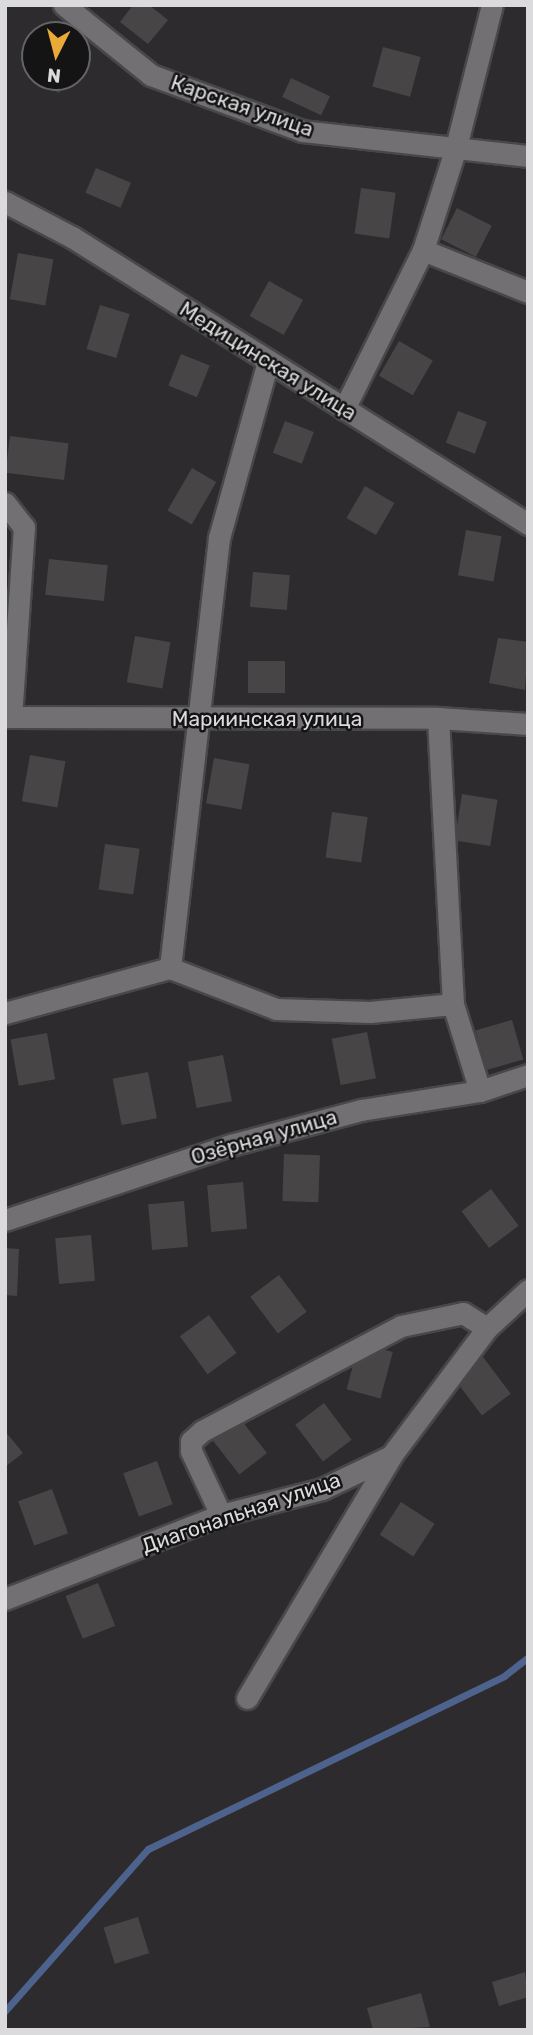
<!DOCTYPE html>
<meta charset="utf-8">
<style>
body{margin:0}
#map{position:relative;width:533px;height:2035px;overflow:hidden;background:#2d2b2e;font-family:Rubik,sans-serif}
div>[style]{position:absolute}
.stream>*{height:7px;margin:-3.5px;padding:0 3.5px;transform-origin:3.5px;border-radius:3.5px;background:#4d628c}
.building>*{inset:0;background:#484547;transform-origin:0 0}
.roads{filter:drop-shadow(2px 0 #484749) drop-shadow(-2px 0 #484749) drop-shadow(0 2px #484749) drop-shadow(0 -2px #484749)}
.minor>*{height:21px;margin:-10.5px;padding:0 10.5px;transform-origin:10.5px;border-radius:10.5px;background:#737074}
.secondary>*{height:21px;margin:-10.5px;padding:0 10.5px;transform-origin:10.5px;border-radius:10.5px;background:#737074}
span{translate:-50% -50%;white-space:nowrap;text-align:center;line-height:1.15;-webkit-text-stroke:5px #151415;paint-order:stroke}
.street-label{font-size:21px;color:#dbdadc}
.frame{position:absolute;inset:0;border:7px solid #dbdadc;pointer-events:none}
.north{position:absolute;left:21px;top:21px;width:70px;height:70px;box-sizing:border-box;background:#151415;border:2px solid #646365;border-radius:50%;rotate:186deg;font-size:19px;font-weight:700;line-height:28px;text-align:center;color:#dbdadc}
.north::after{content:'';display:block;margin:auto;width:24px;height:32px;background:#e9aa38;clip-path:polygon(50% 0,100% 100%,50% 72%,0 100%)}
</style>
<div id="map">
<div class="stream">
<i style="left:5px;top:2011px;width:216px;rotate:-48.6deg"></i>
<i style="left:148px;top:1849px;width:396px;rotate:-25.9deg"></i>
<i style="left:504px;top:1676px;width:31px;rotate:-38deg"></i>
</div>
<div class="building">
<i style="clip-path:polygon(133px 5px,149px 5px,168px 20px,148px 44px,120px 22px)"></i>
<i style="left:383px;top:47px;width:39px;height:41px;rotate:15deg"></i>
<i style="clip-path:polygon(31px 77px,68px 77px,59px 93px)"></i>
<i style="left:291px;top:78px;width:43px;height:21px;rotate:25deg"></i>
<i style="left:96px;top:168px;width:38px;height:27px;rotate:23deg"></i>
<i style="left:361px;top:188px;width:35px;height:46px;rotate:8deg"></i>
<i style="left:457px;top:208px;width:39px;height:35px;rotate:27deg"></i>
<i style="left:18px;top:253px;width:36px;height:47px;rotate:10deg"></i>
<i style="left:269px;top:281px;width:39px;height:40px;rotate:29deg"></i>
<i style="left:100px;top:305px;width:31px;height:46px;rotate:17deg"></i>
<i style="left:399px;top:341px;width:39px;height:40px;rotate:30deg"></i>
<i style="left:181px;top:354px;width:31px;height:34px;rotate:22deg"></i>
<i style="left:458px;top:411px;width:31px;height:34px;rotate:21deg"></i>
<i style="left:285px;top:421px;width:31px;height:34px;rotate:21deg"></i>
<i style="left:10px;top:436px;width:59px;height:37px;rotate:7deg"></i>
<i style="left:192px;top:468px;width:28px;height:49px;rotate:30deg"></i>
<i style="left:365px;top:486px;width:34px;height:37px;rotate:30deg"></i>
<i style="left:466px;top:530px;width:36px;height:46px;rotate:10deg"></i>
<i style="left:49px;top:559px;width:59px;height:36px;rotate:6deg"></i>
<i style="left:253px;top:572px;width:37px;height:35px;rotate:5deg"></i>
<i style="left:135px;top:636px;width:36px;height:47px;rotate:10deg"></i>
<i style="clip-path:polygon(498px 638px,528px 642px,525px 690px,489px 683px)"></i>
<i style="left:248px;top:661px;width:37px;height:32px"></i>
<i style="left:30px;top:755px;width:36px;height:47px;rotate:10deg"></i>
<i style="left:214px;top:758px;width:36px;height:46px;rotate:10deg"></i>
<i style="left:462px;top:794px;width:36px;height:47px;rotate:9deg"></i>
<i style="left:332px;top:812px;width:36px;height:46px;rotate:8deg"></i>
<i style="left:105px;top:844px;width:35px;height:46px;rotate:8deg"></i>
<i style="left:512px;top:1020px;width:41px;height:38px;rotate:74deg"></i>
<i style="left:367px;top:1032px;width:47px;height:36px;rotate:79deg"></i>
<i style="left:47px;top:1033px;width:47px;height:37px;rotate:80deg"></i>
<i style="left:223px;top:1055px;width:47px;height:36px;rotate:79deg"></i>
<i style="left:148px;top:1072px;width:47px;height:36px;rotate:79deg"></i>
<i style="left:284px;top:1154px;width:36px;height:47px;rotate:2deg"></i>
<i style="left:243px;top:1182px;width:47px;height:36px;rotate:85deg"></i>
<i style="left:491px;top:1189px;width:46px;height:37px;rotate:53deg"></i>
<i style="left:184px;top:1201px;width:46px;height:36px;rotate:85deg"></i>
<i style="left:91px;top:1235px;width:46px;height:36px;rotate:85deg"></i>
<i style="clip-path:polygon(5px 1248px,19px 1249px,17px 1296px,5px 1295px)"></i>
<i style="left:279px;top:1275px;width:46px;height:36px;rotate:53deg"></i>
<i style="left:209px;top:1315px;width:47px;height:36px;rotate:54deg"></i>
<i style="left:359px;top:1343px;width:35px;height:48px;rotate:15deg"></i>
<i style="left:483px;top:1357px;width:46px;height:36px;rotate:53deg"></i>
<i style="left:324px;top:1403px;width:46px;height:36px;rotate:53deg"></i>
<i style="left:238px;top:1416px;width:47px;height:35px;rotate:52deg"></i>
<i style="clip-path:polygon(5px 1431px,23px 1453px,5px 1467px)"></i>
<i style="left:157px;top:1461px;width:46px;height:36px;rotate:70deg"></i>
<i style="left:52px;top:1489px;width:47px;height:36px;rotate:70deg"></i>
<i style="left:401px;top:1502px;width:40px;height:39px;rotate:33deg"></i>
<i style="left:98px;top:1583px;width:46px;height:35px;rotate:68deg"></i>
<i style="left:138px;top:1917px;width:38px;height:36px;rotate:73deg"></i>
<i style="clip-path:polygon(525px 1972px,528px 1997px,499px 2006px,492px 1982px)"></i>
<i style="clip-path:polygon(421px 1993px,430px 2027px,373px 2030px,367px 2008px)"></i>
</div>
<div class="roads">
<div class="minor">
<i style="left:64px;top:5px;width:112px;rotate:38.8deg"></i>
<i style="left:151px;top:75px;width:161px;rotate:20.3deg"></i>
<i style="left:302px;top:131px;width:227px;rotate:6.3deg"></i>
<i style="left:5px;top:202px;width:76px;rotate:27.6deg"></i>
<i style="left:72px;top:237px;width:539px;rotate:32.19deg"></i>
<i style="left:423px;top:250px;width:113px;rotate:21.8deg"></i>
<i style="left:344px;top:409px;width:178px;rotate:-63.6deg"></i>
<i style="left:423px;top:250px;width:108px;rotate:-72.2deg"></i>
<i style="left:456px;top:147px;width:146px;rotate:-75.8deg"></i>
<i style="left:5px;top:503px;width:31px;rotate:52deg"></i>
<i style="left:24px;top:527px;width:190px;rotate:93.9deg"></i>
<i style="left:438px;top:718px;width:286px;rotate:87deg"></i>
<i style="left:453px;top:1004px;width:91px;rotate:72.8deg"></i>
<i style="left:170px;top:968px;width:433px;rotate:-83.5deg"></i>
<i style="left:219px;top:538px;width:184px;rotate:-74.5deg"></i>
<i style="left:5px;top:1013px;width:171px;rotate:-15.3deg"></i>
<i style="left:170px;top:968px;width:114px;rotate:21.1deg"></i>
<i style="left:276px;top:1009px;width:94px;rotate:1.8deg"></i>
<i style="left:370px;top:1012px;width:83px;rotate:-5.5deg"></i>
<i style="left:5px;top:1220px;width:238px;rotate:-18.4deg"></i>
<i style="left:231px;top:1145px;width:135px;rotate:-15.1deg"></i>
<i style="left:361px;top:1110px;width:121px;rotate:-9.1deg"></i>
<i style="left:480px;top:1091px;width:51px;rotate:-18.4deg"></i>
<i style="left:221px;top:1515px;width:71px;rotate:-115.1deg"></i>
<i style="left:191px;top:1451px;width:10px;rotate:-90deg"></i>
<i style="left:191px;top:1441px;width:15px;rotate:-42deg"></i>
<i style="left:202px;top:1431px;width:225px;rotate:-27.8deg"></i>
<i style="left:401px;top:1326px;width:63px;rotate:-11.8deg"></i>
<i style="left:463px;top:1313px;width:28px;rotate:32deg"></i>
<i style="left:5px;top:1599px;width:232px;rotate:-21.3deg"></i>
<i style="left:221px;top:1515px;width:104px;rotate:-14.4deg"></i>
<i style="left:322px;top:1489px;width:76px;rotate:-25.6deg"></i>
<i style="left:391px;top:1456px;width:160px;rotate:-53.1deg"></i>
<i style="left:487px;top:1328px;width:56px;rotate:-42.8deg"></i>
<i style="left:247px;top:1698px;width:282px;rotate:-59.2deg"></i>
</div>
<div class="secondary">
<i style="left:5px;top:717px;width:433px;rotate:0.1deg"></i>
<i style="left:438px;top:718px;width:90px;rotate:3.8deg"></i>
</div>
</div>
<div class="street-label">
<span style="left:242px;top:106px;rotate:19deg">Карская улица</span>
<span style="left:268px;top:361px;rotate:32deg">Медицинская улица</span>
<span style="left:267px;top:719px">Мариинская улица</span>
<span style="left:264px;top:1137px;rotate:-16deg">Озёрная улица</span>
<span style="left:241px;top:1513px;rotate:-19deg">Диагональная улица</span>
</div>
<div class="frame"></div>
<div class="north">N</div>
</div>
